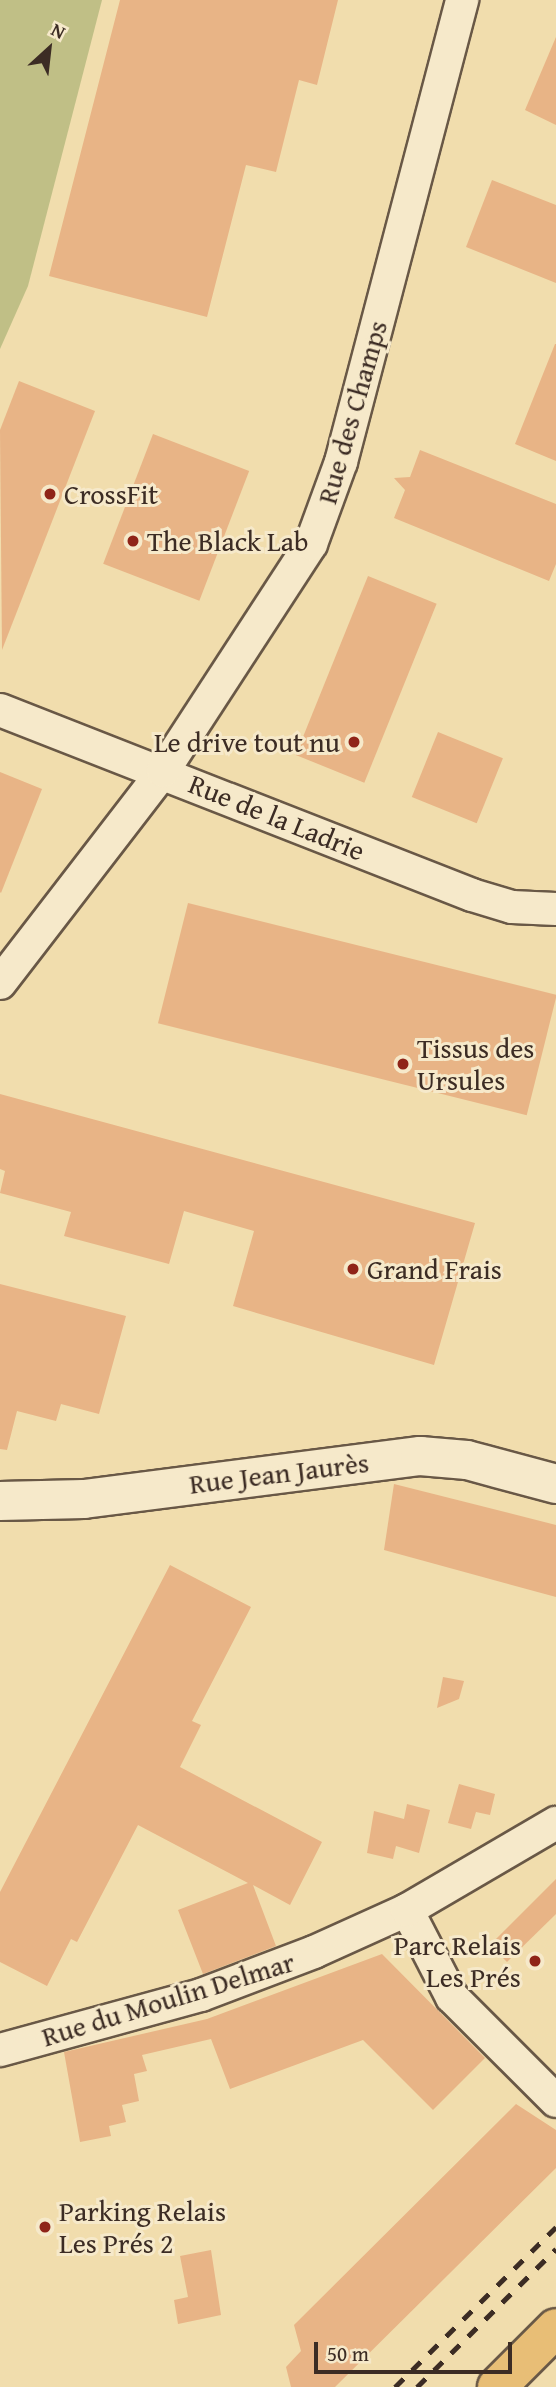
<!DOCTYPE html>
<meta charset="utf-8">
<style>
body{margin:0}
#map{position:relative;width:556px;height:2387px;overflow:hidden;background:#f1ddad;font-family:"Gentium Book Plus",serif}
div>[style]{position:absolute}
.green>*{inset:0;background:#c0bf86}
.building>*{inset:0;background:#e8b486;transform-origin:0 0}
.roads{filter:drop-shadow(2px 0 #695846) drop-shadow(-2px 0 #695846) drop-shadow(0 2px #695846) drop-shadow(0 -2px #695846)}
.minor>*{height:32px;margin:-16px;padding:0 16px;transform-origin:16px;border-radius:16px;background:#f6e9ca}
.tertiary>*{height:38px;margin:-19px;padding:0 19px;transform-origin:19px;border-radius:19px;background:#f6e9ca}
.primary>*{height:38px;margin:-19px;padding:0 19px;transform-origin:19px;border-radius:19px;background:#e8be76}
.rail>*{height:5px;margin-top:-2.5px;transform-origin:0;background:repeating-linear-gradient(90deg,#3c2c24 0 12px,transparent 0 24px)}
.dots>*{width:19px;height:19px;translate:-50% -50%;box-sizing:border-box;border:4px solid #f6e9ca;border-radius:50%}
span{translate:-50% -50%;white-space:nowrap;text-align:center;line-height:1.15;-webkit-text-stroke:6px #f6e9ca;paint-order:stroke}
.street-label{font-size:28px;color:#3c2c24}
.poi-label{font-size:28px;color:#3c2c24}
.left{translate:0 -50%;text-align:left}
.right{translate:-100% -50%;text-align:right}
.north{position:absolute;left:14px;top:14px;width:70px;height:70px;-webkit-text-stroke:5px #f6e9ca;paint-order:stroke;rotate:27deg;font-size:19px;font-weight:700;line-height:28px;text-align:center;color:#3c2c24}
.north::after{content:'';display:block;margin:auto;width:24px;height:32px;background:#3c2c24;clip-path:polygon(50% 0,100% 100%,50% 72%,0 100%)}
.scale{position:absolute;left:314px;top:2342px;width:198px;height:32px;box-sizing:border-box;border:4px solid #3c2c24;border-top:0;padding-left:9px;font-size:21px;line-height:24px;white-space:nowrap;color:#3c2c24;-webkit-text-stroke:5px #f6e9ca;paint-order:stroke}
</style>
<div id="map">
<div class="green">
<i style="clip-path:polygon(0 0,102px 0,28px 286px,0 349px)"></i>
</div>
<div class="building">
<i style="clip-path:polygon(120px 0,338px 0,317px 85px,299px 80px,276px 172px,246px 165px,207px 317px,49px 276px)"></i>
<i style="clip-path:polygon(556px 37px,556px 125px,525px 110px)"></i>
<i style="clip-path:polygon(492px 180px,556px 205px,556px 283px,466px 247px)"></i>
<i style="clip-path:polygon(555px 344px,556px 344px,556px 461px,515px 444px)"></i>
<i style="clip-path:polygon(19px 381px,95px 411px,2px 650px,0 430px)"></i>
<i style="left:153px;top:434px;width:103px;height:139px;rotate:21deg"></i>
<i style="clip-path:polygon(420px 450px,556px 504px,556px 564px,549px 581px,394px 518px,405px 490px,394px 478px,410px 477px)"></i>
<i style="left:368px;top:576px;width:74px;height:193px;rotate:22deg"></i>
<i style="left:438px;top:732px;width:70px;height:70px;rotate:22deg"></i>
<i style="clip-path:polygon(0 772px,42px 789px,1px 893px,0 892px)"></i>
<i style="left:188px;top:903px;width:380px;height:124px;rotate:14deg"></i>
<i style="clip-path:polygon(0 1094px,475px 1223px,434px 1365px,233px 1306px,254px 1231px,184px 1211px,169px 1264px,64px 1236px,71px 1212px,0 1193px,5px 1171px,0 1169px)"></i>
<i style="clip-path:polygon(0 1284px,126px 1316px,99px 1414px,61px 1404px,56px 1421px,17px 1411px,7px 1450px,0 1449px)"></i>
<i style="clip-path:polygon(394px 1484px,556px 1525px,556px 1597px,384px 1550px)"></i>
<i style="clip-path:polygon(170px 1565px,251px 1607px,192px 1721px,201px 1725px,180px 1767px,322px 1842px,290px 1905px,253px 1885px,276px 1946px,203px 1974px,178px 1910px,248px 1883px,138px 1825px,77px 1942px,71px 1939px,47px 1986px,0 1962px,0 1892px)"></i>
<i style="clip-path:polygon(443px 1677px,464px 1681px,459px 1699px,437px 1708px)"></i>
<i style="clip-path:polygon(459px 1784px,495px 1794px,490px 1815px,476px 1812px,471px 1829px,448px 1823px)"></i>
<i style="clip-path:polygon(407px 1804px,430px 1810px,419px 1853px,396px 1846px,393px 1859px,367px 1853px,374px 1811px,404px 1819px)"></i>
<i style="clip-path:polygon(556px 1879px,556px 1914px,507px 1962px,490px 1945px)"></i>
<i style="clip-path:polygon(382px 1954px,485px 2058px,433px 2110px,363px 2040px,230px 2089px,211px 2039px,142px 2055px,147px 2071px,134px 2074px,139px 2101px,122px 2105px,126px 2122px,109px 2126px,111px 2136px,80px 2142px,64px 2052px,207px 2019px)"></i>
<i style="clip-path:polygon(516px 2104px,556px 2130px,556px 2168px,335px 2387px,291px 2387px,286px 2367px,301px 2351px,294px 2325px)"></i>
<i style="clip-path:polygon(211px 2250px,221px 2315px,178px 2324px,174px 2300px,188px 2297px,180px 2256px)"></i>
</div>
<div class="roads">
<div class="minor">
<i style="left:0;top:710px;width:507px;rotate:21.4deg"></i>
<i style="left:472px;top:895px;width:42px;rotate:16.7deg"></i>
<i style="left:512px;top:907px;width:44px;rotate:2.6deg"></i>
<i style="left:0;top:983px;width:267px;rotate:-52.4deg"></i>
<i style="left:163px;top:771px;width:271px;rotate:-56.9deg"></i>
<i style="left:311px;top:544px;width:87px;rotate:-69.9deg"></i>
<i style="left:341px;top:462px;width:478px;rotate:-75.3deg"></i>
<i style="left:407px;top:1910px;width:98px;rotate:62.7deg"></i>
<i style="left:452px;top:1997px;width:147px;rotate:45deg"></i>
<i style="left:0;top:2050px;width:208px;rotate:-15.3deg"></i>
<i style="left:201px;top:1995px;width:121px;rotate:-20.8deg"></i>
<i style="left:314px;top:1952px;width:102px;rotate:-24.3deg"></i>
<i style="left:407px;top:1910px;width:173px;rotate:-30.3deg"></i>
</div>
<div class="tertiary">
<i style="left:0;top:1501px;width:84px;rotate:-1.4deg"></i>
<i style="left:84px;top:1499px;width:339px;rotate:-7.3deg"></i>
<i style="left:420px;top:1456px;width:47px;rotate:4.9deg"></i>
<i style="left:467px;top:1460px;width:92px;rotate:15.1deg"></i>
</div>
<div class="primary">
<i style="left:497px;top:2387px;width:83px;rotate:-45deg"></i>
</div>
</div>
<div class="rail">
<i style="left:395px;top:2387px;width:227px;rotate:-44.8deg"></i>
<i style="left:417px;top:2387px;width:196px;rotate:-44.8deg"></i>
</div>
<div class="dots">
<i style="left:50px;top:494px;background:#8f2418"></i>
<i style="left:133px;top:541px;background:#8f2418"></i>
<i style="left:354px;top:742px;background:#8f2418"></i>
<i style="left:403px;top:1064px;background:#8f2418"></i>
<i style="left:353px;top:1269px;background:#8f2418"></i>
<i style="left:535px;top:1961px;background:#8f2418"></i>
<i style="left:45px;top:2227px;background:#8f2418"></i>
</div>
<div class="street-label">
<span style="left:352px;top:412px;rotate:-74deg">Rue des Champs</span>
<span style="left:277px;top:817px;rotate:22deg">Rue de la Ladrie</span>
<span style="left:279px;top:1473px;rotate:-7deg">Rue Jean Jaurès</span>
<span style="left:168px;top:1999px;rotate:-17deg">Rue du Moulin Delmar</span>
</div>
<div class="poi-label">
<span class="left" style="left:64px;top:494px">CrossFit</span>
<span class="left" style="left:147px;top:541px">The Black Lab</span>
<span class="right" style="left:340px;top:742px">Le drive tout nu</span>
<span class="left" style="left:417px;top:1064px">Tissus des<br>Ursules</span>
<span class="left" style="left:367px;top:1269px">Grand Frais</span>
<span class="right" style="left:521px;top:1961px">Parc Relais<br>Les Prés</span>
<span class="left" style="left:59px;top:2227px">Parking Relais<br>Les Prés 2</span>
</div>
<div class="north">N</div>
<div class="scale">50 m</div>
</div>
